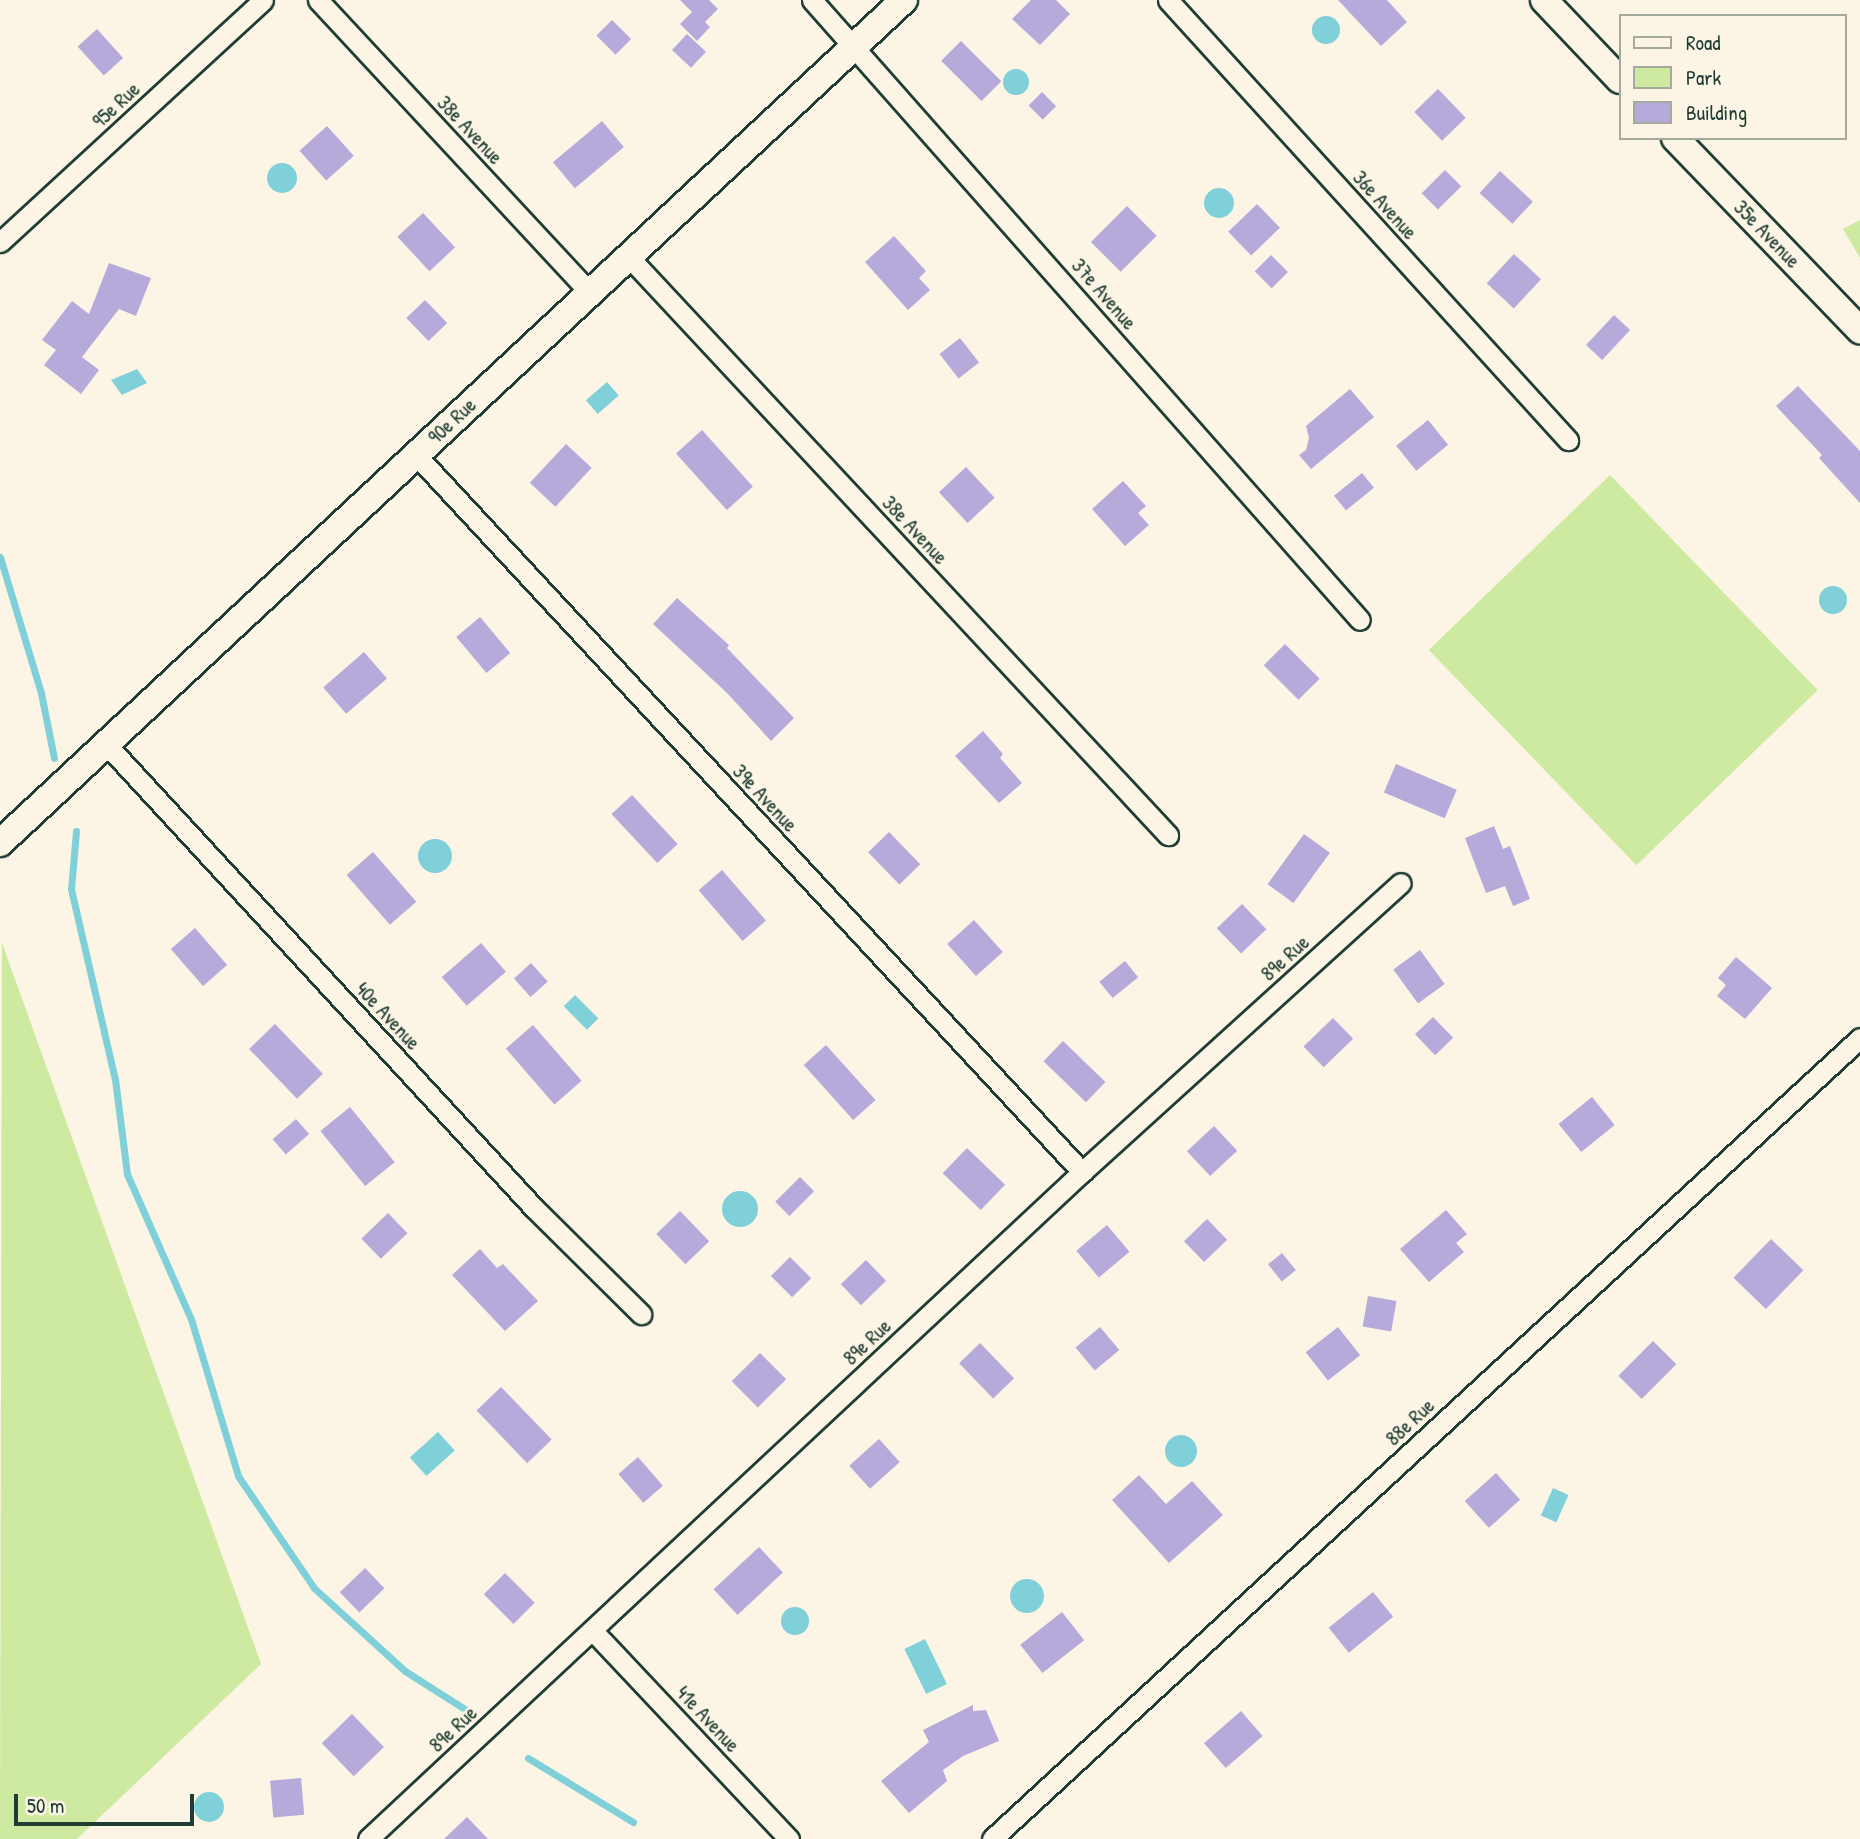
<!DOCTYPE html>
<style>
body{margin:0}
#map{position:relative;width:1860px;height:1839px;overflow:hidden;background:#fcf5e5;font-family:"Patrick Hand",sans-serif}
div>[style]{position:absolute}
.green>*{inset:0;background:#cee9a0;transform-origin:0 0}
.water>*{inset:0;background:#7fd0d9;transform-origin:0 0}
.round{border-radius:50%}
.stream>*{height:7px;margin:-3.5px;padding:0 3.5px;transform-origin:3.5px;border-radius:3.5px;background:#7fd0d9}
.building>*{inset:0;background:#b6aadb;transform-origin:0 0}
.roads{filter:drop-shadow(2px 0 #1f3d34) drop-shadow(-2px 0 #1f3d34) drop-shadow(0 2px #1f3d34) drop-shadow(0 -2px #1f3d34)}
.street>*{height:19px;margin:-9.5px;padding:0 9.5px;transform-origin:9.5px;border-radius:9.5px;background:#fcf5e5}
.secondary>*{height:26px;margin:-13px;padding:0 13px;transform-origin:13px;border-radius:13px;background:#fcf5e5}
span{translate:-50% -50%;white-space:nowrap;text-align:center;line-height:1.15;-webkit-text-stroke:6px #fcf5e5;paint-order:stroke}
.street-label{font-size:21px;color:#1f3d34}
.legend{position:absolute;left:1619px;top:14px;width:228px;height:126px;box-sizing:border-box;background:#fcf5e5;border:2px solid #a4ab9e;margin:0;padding:9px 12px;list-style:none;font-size:21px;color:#1f3d34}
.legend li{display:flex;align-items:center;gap:14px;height:35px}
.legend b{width:35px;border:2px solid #a4ab9e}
.scale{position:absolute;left:14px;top:1794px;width:180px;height:32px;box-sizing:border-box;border:4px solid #1f3d34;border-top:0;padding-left:9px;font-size:21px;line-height:24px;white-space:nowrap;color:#1f3d34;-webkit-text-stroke:5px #fcf5e5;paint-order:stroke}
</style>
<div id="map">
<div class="green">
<i style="clip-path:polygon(1860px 220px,1860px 258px,1843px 229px)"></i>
<i style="left:1610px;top:475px;width:299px;height:252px;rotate:46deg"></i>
<i style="clip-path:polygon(2px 943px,261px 1664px,77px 1839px,0 1839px)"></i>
</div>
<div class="water">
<i class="round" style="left:1312px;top:16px;width:28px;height:28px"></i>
<i class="round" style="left:1003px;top:69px;width:26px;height:26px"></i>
<i class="round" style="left:267px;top:163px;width:30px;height:30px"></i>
<i class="round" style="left:1204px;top:188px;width:30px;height:30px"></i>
<i style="clip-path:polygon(137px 369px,147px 383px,122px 395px,111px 380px)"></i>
<i style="left:607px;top:382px;width:18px;height:28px;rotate:49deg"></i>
<i class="round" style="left:1819px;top:586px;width:28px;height:28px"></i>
<i class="round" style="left:418px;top:839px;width:34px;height:34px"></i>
<i style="left:575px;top:995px;width:33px;height:16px;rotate:45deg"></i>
<i class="round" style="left:722px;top:1191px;width:36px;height:36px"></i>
<i style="left:438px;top:1432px;width:25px;height:38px;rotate:48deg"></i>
<i class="round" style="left:1165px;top:1435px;width:32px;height:32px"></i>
<i style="left:1553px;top:1488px;width:17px;height:30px;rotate:24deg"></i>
<i class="round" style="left:1010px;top:1579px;width:34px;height:34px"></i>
<i class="round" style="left:781px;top:1607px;width:28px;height:28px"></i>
<i style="left:925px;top:1639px;width:50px;height:23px;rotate:64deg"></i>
<i class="round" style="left:194px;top:1792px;width:30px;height:30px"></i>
</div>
<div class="stream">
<i style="left:0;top:557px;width:142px;rotate:73.2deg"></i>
<i style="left:41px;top:693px;width:66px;rotate:78.7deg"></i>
<i style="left:76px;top:831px;width:58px;rotate:94.9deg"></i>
<i style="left:71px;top:889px;width:195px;rotate:77deg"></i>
<i style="left:115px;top:1079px;width:96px;rotate:82.8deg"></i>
<i style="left:127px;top:1174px;width:158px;rotate:66.2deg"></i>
<i style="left:191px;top:1319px;width:164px;rotate:73.3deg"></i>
<i style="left:238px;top:1476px;width:135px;rotate:55.8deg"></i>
<i style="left:314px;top:1588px;width:123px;rotate:42.4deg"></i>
<i style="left:405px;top:1671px;width:78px;rotate:32.5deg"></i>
<i style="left:528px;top:1758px;width:123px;rotate:31.4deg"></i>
</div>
<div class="building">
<i style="clip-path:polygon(680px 0,709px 0,718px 9px,705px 22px,710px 27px,697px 41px,680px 24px,692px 12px)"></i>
<i style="clip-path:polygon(1031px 0,1056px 0,1070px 14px,1040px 45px,1012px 19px)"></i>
<i style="clip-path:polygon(1338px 0,1387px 0,1407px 22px,1381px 46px)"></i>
<i style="left:612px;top:20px;width:27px;height:22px;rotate:45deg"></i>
<i style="left:97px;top:29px;width:39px;height:26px;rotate:48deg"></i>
<i style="left:687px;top:34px;width:26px;height:22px;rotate:43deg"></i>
<i style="left:961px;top:41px;width:57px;height:28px;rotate:45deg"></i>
<i style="left:1438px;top:89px;width:40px;height:33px;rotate:46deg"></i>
<i style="left:1042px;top:92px;width:20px;height:19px;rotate:45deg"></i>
<i style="left:602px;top:121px;width:34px;height:64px;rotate:50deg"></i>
<i style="left:327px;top:126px;width:40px;height:37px;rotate:48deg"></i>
<i style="left:1445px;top:170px;width:23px;height:33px;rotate:45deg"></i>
<i style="left:1500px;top:171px;width:45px;height:30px;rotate:43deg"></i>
<i style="left:1257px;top:204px;width:33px;height:40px;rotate:46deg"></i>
<i style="left:1127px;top:206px;width:42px;height:51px;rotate:45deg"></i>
<i style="left:423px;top:213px;width:47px;height:35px;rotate:47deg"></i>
<i style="clip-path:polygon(894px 236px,926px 271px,919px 278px,930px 290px,908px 310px,865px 262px)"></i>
<i style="left:1514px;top:254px;width:37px;height:40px;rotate:43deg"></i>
<i style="left:1271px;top:255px;width:24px;height:23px;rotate:45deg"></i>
<i style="clip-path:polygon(109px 263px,151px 278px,136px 316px,119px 309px,82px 357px,99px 370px,81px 394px,44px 365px,56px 350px,42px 340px,72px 301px,89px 314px)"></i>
<i style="left:425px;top:300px;width:32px;height:26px;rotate:46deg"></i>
<i style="left:1614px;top:315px;width:22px;height:41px;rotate:43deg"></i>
<i style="left:960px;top:338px;width:31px;height:26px;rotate:52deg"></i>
<i style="clip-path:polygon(1798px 386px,1860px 451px,1860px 503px,1819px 458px,1822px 455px,1776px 406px)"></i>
<i style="clip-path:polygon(1350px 389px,1374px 417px,1311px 469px,1299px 455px,1306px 450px,1309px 438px,1306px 426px)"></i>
<i style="left:1428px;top:420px;width:32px;height:41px;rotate:51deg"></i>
<i style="left:702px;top:430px;width:76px;height:35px;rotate:48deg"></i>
<i style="left:566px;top:444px;width:35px;height:53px;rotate:43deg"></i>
<i style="left:966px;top:467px;width:42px;height:37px;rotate:47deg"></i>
<i style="left:1362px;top:473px;width:19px;height:36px;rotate:51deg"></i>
<i style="clip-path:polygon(1123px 481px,1146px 506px,1138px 513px,1149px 525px,1125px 546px,1092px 509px)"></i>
<i style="clip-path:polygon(677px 598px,729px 645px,727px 648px,794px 718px,771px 741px,727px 693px,653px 624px)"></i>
<i style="left:480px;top:617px;width:47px;height:31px;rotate:50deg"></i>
<i style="left:1285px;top:644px;width:49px;height:30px;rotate:45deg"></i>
<i style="left:364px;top:652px;width:35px;height:54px;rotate:49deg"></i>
<i style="clip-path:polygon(983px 731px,1003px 754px,1000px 758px,1022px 783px,999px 803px,955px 756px)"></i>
<i style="left:1396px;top:764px;width:66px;height:31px;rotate:23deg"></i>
<i style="left:632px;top:795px;width:67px;height:28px;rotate:47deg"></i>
<i style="clip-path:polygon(1494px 826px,1503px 849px,1510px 846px,1530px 899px,1513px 906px,1505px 886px,1486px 893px,1465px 838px)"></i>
<i style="left:889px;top:832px;width:45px;height:29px;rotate:46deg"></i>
<i style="left:1304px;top:834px;width:32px;height:62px;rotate:36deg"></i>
<i style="left:373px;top:852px;width:66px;height:35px;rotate:49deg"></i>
<i style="left:722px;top:870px;width:67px;height:31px;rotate:49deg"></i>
<i style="left:1242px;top:904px;width:35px;height:35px;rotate:46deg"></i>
<i style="left:974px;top:920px;width:43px;height:36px;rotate:48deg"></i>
<i style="left:195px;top:928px;width:49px;height:32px;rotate:49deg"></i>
<i style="left:481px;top:943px;width:38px;height:52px;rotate:49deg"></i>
<i style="left:1420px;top:950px;width:42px;height:33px;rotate:54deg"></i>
<i style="clip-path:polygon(1736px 957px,1772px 988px,1745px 1019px,1717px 996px,1726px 985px,1718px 978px)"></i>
<i style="left:1125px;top:961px;width:21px;height:33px;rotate:51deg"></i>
<i style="left:531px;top:963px;width:25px;height:23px;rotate:48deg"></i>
<i style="left:1433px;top:1017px;width:29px;height:25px;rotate:46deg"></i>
<i style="left:1333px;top:1018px;width:29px;height:41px;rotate:46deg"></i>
<i style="left:275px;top:1024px;width:69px;height:36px;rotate:46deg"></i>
<i style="left:533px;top:1025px;width:74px;height:36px;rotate:49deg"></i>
<i style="left:1063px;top:1041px;width:59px;height:28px;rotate:44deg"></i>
<i style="left:826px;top:1045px;width:74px;height:30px;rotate:48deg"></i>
<i style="left:1592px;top:1097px;width:36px;height:43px;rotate:51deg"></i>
<i style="left:350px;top:1107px;width:71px;height:38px;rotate:51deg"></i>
<i style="left:296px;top:1119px;width:20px;height:31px;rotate:49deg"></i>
<i style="left:1214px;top:1126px;width:34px;height:37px;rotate:47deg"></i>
<i style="left:967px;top:1148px;width:53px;height:35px;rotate:44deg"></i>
<i style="left:800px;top:1177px;width:20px;height:35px;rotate:45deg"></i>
<i style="clip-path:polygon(1446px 1210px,1467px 1234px,1456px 1243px,1464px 1252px,1429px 1282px,1400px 1249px)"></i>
<i style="left:680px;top:1211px;width:42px;height:33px;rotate:46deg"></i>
<i style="left:388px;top:1213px;width:28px;height:37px;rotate:46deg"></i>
<i style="left:1207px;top:1219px;width:29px;height:32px;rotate:46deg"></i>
<i style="left:1107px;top:1225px;width:35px;height:40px;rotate:50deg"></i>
<i style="left:1771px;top:1239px;width:45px;height:54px;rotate:44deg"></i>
<i style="clip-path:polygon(480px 1249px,497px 1268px,503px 1264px,538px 1301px,505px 1331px,452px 1275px)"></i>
<i style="left:1282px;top:1253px;width:22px;height:18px;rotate:51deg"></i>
<i style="left:790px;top:1257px;width:30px;height:27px;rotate:45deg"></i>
<i style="left:866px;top:1260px;width:29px;height:35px;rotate:46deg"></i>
<i style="left:1368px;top:1296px;width:29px;height:31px;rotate:10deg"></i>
<i style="left:1100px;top:1327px;width:30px;height:32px;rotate:50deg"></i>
<i style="left:1338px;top:1327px;width:36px;height:41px;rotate:52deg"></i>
<i style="left:1653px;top:1341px;width:33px;height:49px;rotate:45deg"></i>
<i style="left:980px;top:1343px;width:49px;height:29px;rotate:46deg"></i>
<i style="left:760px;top:1353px;width:37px;height:40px;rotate:45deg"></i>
<i style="left:501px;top:1387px;width:73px;height:34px;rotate:46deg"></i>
<i style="left:879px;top:1439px;width:31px;height:40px;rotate:48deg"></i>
<i style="left:638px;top:1457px;width:38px;height:26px;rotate:49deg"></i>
<i style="left:1496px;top:1473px;width:36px;height:42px;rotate:48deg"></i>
<i style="clip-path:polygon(1139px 1475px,1166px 1504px,1192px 1481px,1223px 1515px,1169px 1563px,1112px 1500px)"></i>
<i style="left:759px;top:1547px;width:35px;height:62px;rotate:47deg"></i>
<i style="left:365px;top:1568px;width:28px;height:35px;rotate:46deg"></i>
<i style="left:505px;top:1573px;width:42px;height:30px;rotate:45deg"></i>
<i style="left:1373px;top:1592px;width:32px;height:57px;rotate:51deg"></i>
<i style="left:1062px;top:1612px;width:36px;height:53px;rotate:52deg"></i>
<i style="clip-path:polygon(973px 1705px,973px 1711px,986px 1710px,999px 1741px,963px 1756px,943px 1770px,947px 1781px,909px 1813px,881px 1781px,929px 1742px,923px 1730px)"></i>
<i style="left:1241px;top:1711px;width:33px;height:49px;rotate:49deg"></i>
<i style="left:352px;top:1714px;width:46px;height:42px;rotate:46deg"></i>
<i style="left:301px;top:1778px;width:37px;height:31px;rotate:85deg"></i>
<i style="clip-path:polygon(467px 1817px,488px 1839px,444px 1839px)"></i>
</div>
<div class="roads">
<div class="street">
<i style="left:318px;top:0;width:398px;rotate:47.1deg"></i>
<i style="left:812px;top:0;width:827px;rotate:48.53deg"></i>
<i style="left:1168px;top:0;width:595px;rotate:47.73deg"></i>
<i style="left:0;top:242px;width:357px;rotate:-42.6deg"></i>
<i style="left:628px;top:256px;width:792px;rotate:47deg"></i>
<i style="left:416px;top:455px;width:979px;rotate:47.11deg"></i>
<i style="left:106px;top:744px;width:631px;rotate:47.31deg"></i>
<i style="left:534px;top:1208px;width:151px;rotate:44.7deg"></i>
<i style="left:593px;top:1631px;width:286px;rotate:46.7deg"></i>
<i style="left:368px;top:1839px;width:977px;rotate:-43.05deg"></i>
<i style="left:1082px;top:1172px;width:430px;rotate:-42.2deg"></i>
<i style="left:992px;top:1839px;width:1181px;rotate:-42.7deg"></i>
</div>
<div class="secondary">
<i style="left:1544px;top:0;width:110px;rotate:46.5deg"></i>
<i style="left:1675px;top:138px;width:267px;rotate:46.1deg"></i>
<i style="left:0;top:843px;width:1236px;rotate:-43deg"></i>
</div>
</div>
<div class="street-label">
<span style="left:116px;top:105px;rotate:-43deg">95e Rue</span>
<span style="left:470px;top:130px;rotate:47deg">38e Avenue</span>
<span style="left:1385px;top:205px;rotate:48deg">36e Avenue</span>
<span style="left:1767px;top:234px;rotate:46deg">35e Avenue</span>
<span style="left:1104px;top:294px;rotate:49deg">37e Avenue</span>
<span style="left:452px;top:421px;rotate:-43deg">90e Rue</span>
<span style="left:915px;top:530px;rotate:47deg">38e Avenue</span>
<span style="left:765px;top:798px;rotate:47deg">39e Avenue</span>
<span style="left:1285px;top:958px;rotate:-42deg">89e Rue</span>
<span style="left:388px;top:1016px;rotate:47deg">40e Avenue</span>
<span style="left:867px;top:1342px;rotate:-43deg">89e Rue</span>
<span style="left:1410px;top:1422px;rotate:-43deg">88e Rue</span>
<span style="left:708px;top:1719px;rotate:47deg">41e Avenue</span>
<span style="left:453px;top:1729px;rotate:-43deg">89e Rue</span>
</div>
<ul class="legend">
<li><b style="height:9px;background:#fcf5e5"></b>Road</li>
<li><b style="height:19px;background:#cee9a0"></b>Park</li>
<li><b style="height:19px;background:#b6aadb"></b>Building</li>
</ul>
<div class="scale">50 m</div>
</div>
